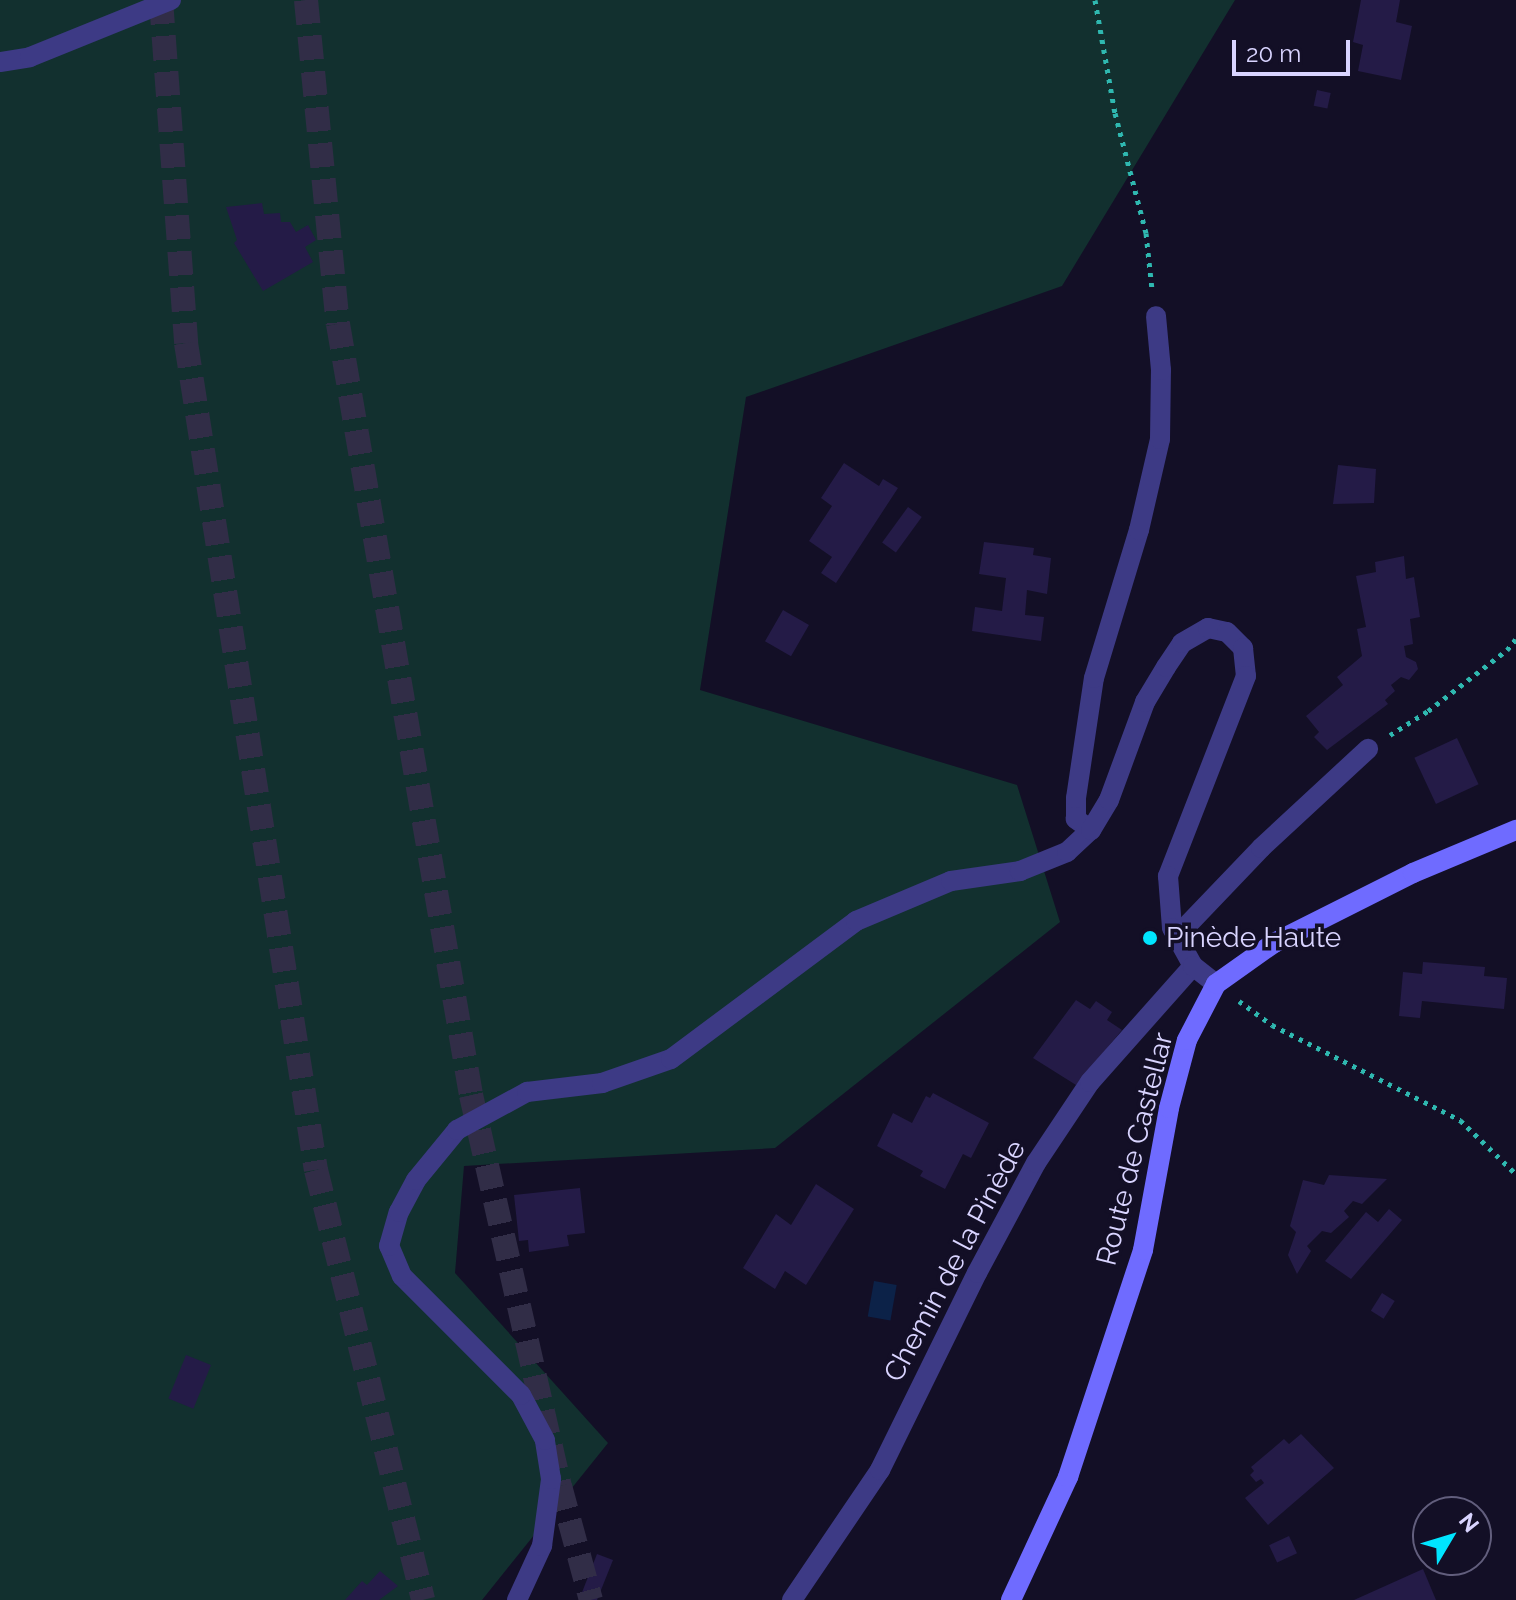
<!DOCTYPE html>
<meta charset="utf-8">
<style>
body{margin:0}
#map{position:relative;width:1516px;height:1600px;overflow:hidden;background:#130f26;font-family:Raleway,sans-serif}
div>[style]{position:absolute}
.green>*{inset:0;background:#12302f}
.water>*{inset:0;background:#0c2248;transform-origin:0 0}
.building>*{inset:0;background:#241b47;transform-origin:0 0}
.highway-tunnel>*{height:24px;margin-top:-12px;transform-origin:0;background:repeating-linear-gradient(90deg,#312d47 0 24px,transparent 0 36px)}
.path>*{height:5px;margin-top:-2.5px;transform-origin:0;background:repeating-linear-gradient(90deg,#2fb8b0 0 4px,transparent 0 10px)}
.lane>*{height:20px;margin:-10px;padding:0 10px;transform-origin:10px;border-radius:10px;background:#3d3a85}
.street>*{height:20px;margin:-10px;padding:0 10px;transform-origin:10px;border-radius:10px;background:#3d3a85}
.secondary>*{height:20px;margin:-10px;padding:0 10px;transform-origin:10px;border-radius:10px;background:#6f6bff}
.dots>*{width:22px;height:22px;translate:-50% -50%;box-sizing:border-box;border:4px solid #130f26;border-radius:50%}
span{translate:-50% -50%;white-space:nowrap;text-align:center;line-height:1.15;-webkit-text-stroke:7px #130f26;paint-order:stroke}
.poi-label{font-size:28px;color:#d9d4ff}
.left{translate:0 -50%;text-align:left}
.street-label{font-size:28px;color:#d9d4ff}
.north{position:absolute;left:1412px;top:1496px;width:80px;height:80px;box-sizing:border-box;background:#130f26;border:2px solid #625e7d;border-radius:50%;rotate:52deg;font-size:22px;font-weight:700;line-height:32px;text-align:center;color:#d9d4ff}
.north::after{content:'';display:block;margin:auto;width:28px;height:36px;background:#00e5ff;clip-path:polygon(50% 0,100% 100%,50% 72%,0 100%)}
.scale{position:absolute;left:1232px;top:40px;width:118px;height:36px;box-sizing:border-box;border:4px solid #d9d4ff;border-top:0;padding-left:10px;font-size:24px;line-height:28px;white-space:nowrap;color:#d9d4ff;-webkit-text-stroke:6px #130f26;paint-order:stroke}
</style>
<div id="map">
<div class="green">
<i style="clip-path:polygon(0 0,1235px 0,1062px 286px,746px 397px,700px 690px,1017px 785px,1060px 922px,775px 1148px,464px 1166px,455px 1273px,608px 1443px,482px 1600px,0 1600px)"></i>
</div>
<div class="water">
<i style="left:874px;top:1281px;width:23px;height:36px;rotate:10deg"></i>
</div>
<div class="building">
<i style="clip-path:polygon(1361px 0,1400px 0,1396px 22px,1412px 26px,1401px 80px,1358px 71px,1363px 45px,1353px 42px)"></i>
<i style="left:1317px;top:90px;width:14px;height:16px;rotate:12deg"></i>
<i style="clip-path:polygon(262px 203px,264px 214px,280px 213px,281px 222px,290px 222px,296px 232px,308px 225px,316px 240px,305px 247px,313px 262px,263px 291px,234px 243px,237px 240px,226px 207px)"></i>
<i style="clip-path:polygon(844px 463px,879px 486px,883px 479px,898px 488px,836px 583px,821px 573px,832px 557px,809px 541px,832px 506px,821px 498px)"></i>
<i style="clip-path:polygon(1338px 465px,1376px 469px,1374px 503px,1333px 504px)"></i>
<i style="left:908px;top:507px;width:17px;height:44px;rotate:36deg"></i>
<i style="clip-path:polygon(984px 542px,1034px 548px,1033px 555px,1051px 558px,1047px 594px,1027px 590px,1025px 615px,1044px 617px,1041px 641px,972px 631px,975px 607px,1002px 611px,1006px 578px,979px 574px)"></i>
<i style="clip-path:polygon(1404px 556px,1406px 579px,1414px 577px,1420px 617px,1410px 619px,1413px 644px,1404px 646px,1406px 657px,1416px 662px,1418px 669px,1409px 680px,1401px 677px,1391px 685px,1395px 691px,1385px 700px,1388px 704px,1327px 750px,1314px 737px,1319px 732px,1306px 716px,1343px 685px,1337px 677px,1362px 656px,1357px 629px,1366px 627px,1356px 576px,1376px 572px,1375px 562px)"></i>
<i style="left:783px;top:610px;width:30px;height:36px;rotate:30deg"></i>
<i style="left:1457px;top:738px;width:51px;height:47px;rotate:65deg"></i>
<i style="clip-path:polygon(1423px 962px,1485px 967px,1484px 976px,1507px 978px,1504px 1009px,1422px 1001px,1420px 1018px,1399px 1016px,1403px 972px,1422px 974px)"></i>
<i style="clip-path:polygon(1076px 1000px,1090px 1009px,1096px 1001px,1112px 1012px,1107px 1020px,1122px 1030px,1076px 1085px,1033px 1058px)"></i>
<i style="clip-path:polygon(933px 1093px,989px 1123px,971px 1158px,963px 1154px,945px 1189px,920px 1176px,923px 1171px,877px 1146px,893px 1113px,912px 1123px,926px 1096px,930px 1098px)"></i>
<i style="clip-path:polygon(1329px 1175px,1387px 1179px,1362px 1204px,1353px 1201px,1344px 1211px,1349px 1217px,1331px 1233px,1322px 1231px,1307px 1246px,1311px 1251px,1297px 1274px,1288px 1255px,1296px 1232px,1290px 1226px,1303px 1180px,1324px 1185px)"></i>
<i style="clip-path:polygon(816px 1184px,854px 1209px,806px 1285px,785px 1271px,775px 1289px,743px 1268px,776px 1214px,791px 1225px)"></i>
<i style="clip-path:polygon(580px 1188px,585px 1233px,567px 1235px,569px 1246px,529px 1252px,528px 1240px,519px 1241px,514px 1195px)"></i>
<i style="clip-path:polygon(1389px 1209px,1402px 1220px,1351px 1279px,1325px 1261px,1366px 1212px,1378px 1222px)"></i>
<i style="left:1382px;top:1293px;width:15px;height:21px;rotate:32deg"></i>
<i style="left:186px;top:1355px;width:27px;height:47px;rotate:22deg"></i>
<i style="clip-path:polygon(1301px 1434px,1334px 1468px,1268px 1525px,1245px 1498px,1264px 1483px,1261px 1479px,1256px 1482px,1250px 1475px,1254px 1471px,1251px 1467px,1284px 1439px,1289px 1444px)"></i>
<i style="left:1289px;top:1536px;width:19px;height:22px;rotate:65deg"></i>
<i style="clip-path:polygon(597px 1554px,613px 1560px,597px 1600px,579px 1600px)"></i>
<i style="clip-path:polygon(1423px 1569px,1436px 1600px,1354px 1600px)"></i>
<i style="clip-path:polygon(380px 1571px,398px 1586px,379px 1600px,345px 1600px,362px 1581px,367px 1585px)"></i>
</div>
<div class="highway-tunnel">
<i style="left:161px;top:0;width:344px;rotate:85.8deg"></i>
<i style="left:186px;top:343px;width:837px;rotate:81.07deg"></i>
<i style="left:316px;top:1170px;width:443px;rotate:76deg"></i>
<i style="left:306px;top:0;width:326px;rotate:84.4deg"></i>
<i style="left:338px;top:324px;width:782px;rotate:80.21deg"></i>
<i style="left:471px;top:1095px;width:401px;rotate:77.2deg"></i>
<i style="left:560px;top:1486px;width:118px;rotate:74.8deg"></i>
</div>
<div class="path">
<i style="left:1095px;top:0;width:115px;rotate:80deg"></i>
<i style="left:1115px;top:113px;width:124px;rotate:75.5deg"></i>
<i style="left:1146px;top:233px;width:56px;rotate:83.9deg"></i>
<i style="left:1390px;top:735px;width:45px;rotate:-32.3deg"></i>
<i style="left:1428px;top:711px;width:100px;rotate:-37.7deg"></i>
<i style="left:1507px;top:650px;width:14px;rotate:-51deg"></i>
<i style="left:1239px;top:1001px;width:41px;rotate:36deg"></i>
<i style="left:1272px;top:1025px;width:211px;rotate:26.8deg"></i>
<i style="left:1460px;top:1120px;width:78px;rotate:44deg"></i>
</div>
<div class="lane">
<i style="left:1091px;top:830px;width:19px;rotate:-144deg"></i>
<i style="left:1076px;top:819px;width:21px;rotate:-90deg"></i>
<i style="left:1076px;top:798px;width:121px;rotate:-81.5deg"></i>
<i style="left:1094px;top:678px;width:155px;rotate:-73.1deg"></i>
<i style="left:1139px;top:530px;width:93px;rotate:-77deg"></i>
<i style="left:1160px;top:439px;width:69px;rotate:-89.2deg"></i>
<i style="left:1161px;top:370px;width:54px;rotate:-95.3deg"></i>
<i style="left:1177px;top:936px;width:122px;rotate:-46.3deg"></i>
<i style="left:1261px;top:848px;width:146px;rotate:-42.8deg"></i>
<i style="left:792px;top:1600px;width:157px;rotate:-55.9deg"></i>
<i style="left:880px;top:1470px;width:220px;rotate:-63.8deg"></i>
<i style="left:977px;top:1273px;width:125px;rotate:-61.8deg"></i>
<i style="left:1036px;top:1163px;width:97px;rotate:-56.3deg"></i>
<i style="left:1090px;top:1082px;width:155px;rotate:-48.4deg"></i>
</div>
<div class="street">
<i style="left:0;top:62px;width:30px;rotate:-9deg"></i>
<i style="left:30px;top:57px;width:152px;rotate:-22deg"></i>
<i style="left:517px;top:1600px;width:60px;rotate:-65.2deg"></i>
<i style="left:542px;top:1546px;width:68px;rotate:-82.3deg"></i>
<i style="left:551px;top:1479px;width:39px;rotate:-99deg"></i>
<i style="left:545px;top:1440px;width:51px;rotate:-118.1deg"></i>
<i style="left:521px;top:1395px;width:168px;rotate:-135deg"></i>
<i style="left:402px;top:1276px;width:33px;rotate:-113deg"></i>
<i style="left:389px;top:1246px;width:35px;rotate:-74deg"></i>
<i style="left:399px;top:1212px;width:36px;rotate:-62deg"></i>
<i style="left:416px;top:1180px;width:65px;rotate:-50.6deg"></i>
<i style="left:457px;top:1130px;width:80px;rotate:-28.5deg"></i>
<i style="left:527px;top:1092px;width:76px;rotate:-6.8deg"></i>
<i style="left:602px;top:1083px;width:73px;rotate:-19.2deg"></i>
<i style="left:671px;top:1059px;width:231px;rotate:-36.7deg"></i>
<i style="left:856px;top:921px;width:103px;rotate:-22.8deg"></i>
<i style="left:951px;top:881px;width:70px;rotate:-8.2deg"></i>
<i style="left:1020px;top:871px;width:51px;rotate:-22deg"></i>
<i style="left:1067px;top:852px;width:33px;rotate:-43deg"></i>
<i style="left:1091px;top:830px;width:35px;rotate:-59deg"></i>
<i style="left:1109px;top:800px;width:104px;rotate:-69.8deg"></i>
<i style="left:1145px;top:702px;width:41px;rotate:-59deg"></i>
<i style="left:1166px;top:667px;width:29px;rotate:-56deg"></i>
<i style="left:1182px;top:643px;width:30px;rotate:-30deg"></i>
<i style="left:1208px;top:628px;width:19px;rotate:12deg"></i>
<i style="left:1227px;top:632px;width:23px;rotate:45deg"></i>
<i style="left:1243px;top:648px;width:28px;rotate:84deg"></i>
<i style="left:1246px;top:676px;width:215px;rotate:111.3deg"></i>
<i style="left:1168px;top:876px;width:52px;rotate:85.6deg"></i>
<i style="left:1172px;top:928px;width:43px;rotate:61.1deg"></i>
<i style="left:1193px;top:966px;width:29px;rotate:38deg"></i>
</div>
<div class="secondary">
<i style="left:1011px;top:1600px;width:136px;rotate:-65.1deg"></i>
<i style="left:1068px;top:1477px;width:239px;rotate:-71.7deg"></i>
<i style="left:1143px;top:1250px;width:144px;rotate:-79.6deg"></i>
<i style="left:1169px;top:1108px;width:70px;rotate:-75.2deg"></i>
<i style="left:1187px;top:1040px;width:63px;rotate:-62.6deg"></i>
<i style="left:1216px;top:984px;width:71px;rotate:-35.3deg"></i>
<i style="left:1274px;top:943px;width:156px;rotate:-26.7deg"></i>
<i style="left:1413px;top:873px;width:112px;rotate:-22.7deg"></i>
</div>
<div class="dots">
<i style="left:1150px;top:938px;background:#00e5ff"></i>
</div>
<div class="poi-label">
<span class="left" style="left:1166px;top:938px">Pinède Haute</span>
</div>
<div class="street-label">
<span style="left:1135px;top:1149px;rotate:-76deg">Route de Castellar</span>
<span style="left:955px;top:1261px;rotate:-62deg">Chemin de la Pinède</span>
</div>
<div class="north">N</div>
<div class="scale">20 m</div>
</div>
